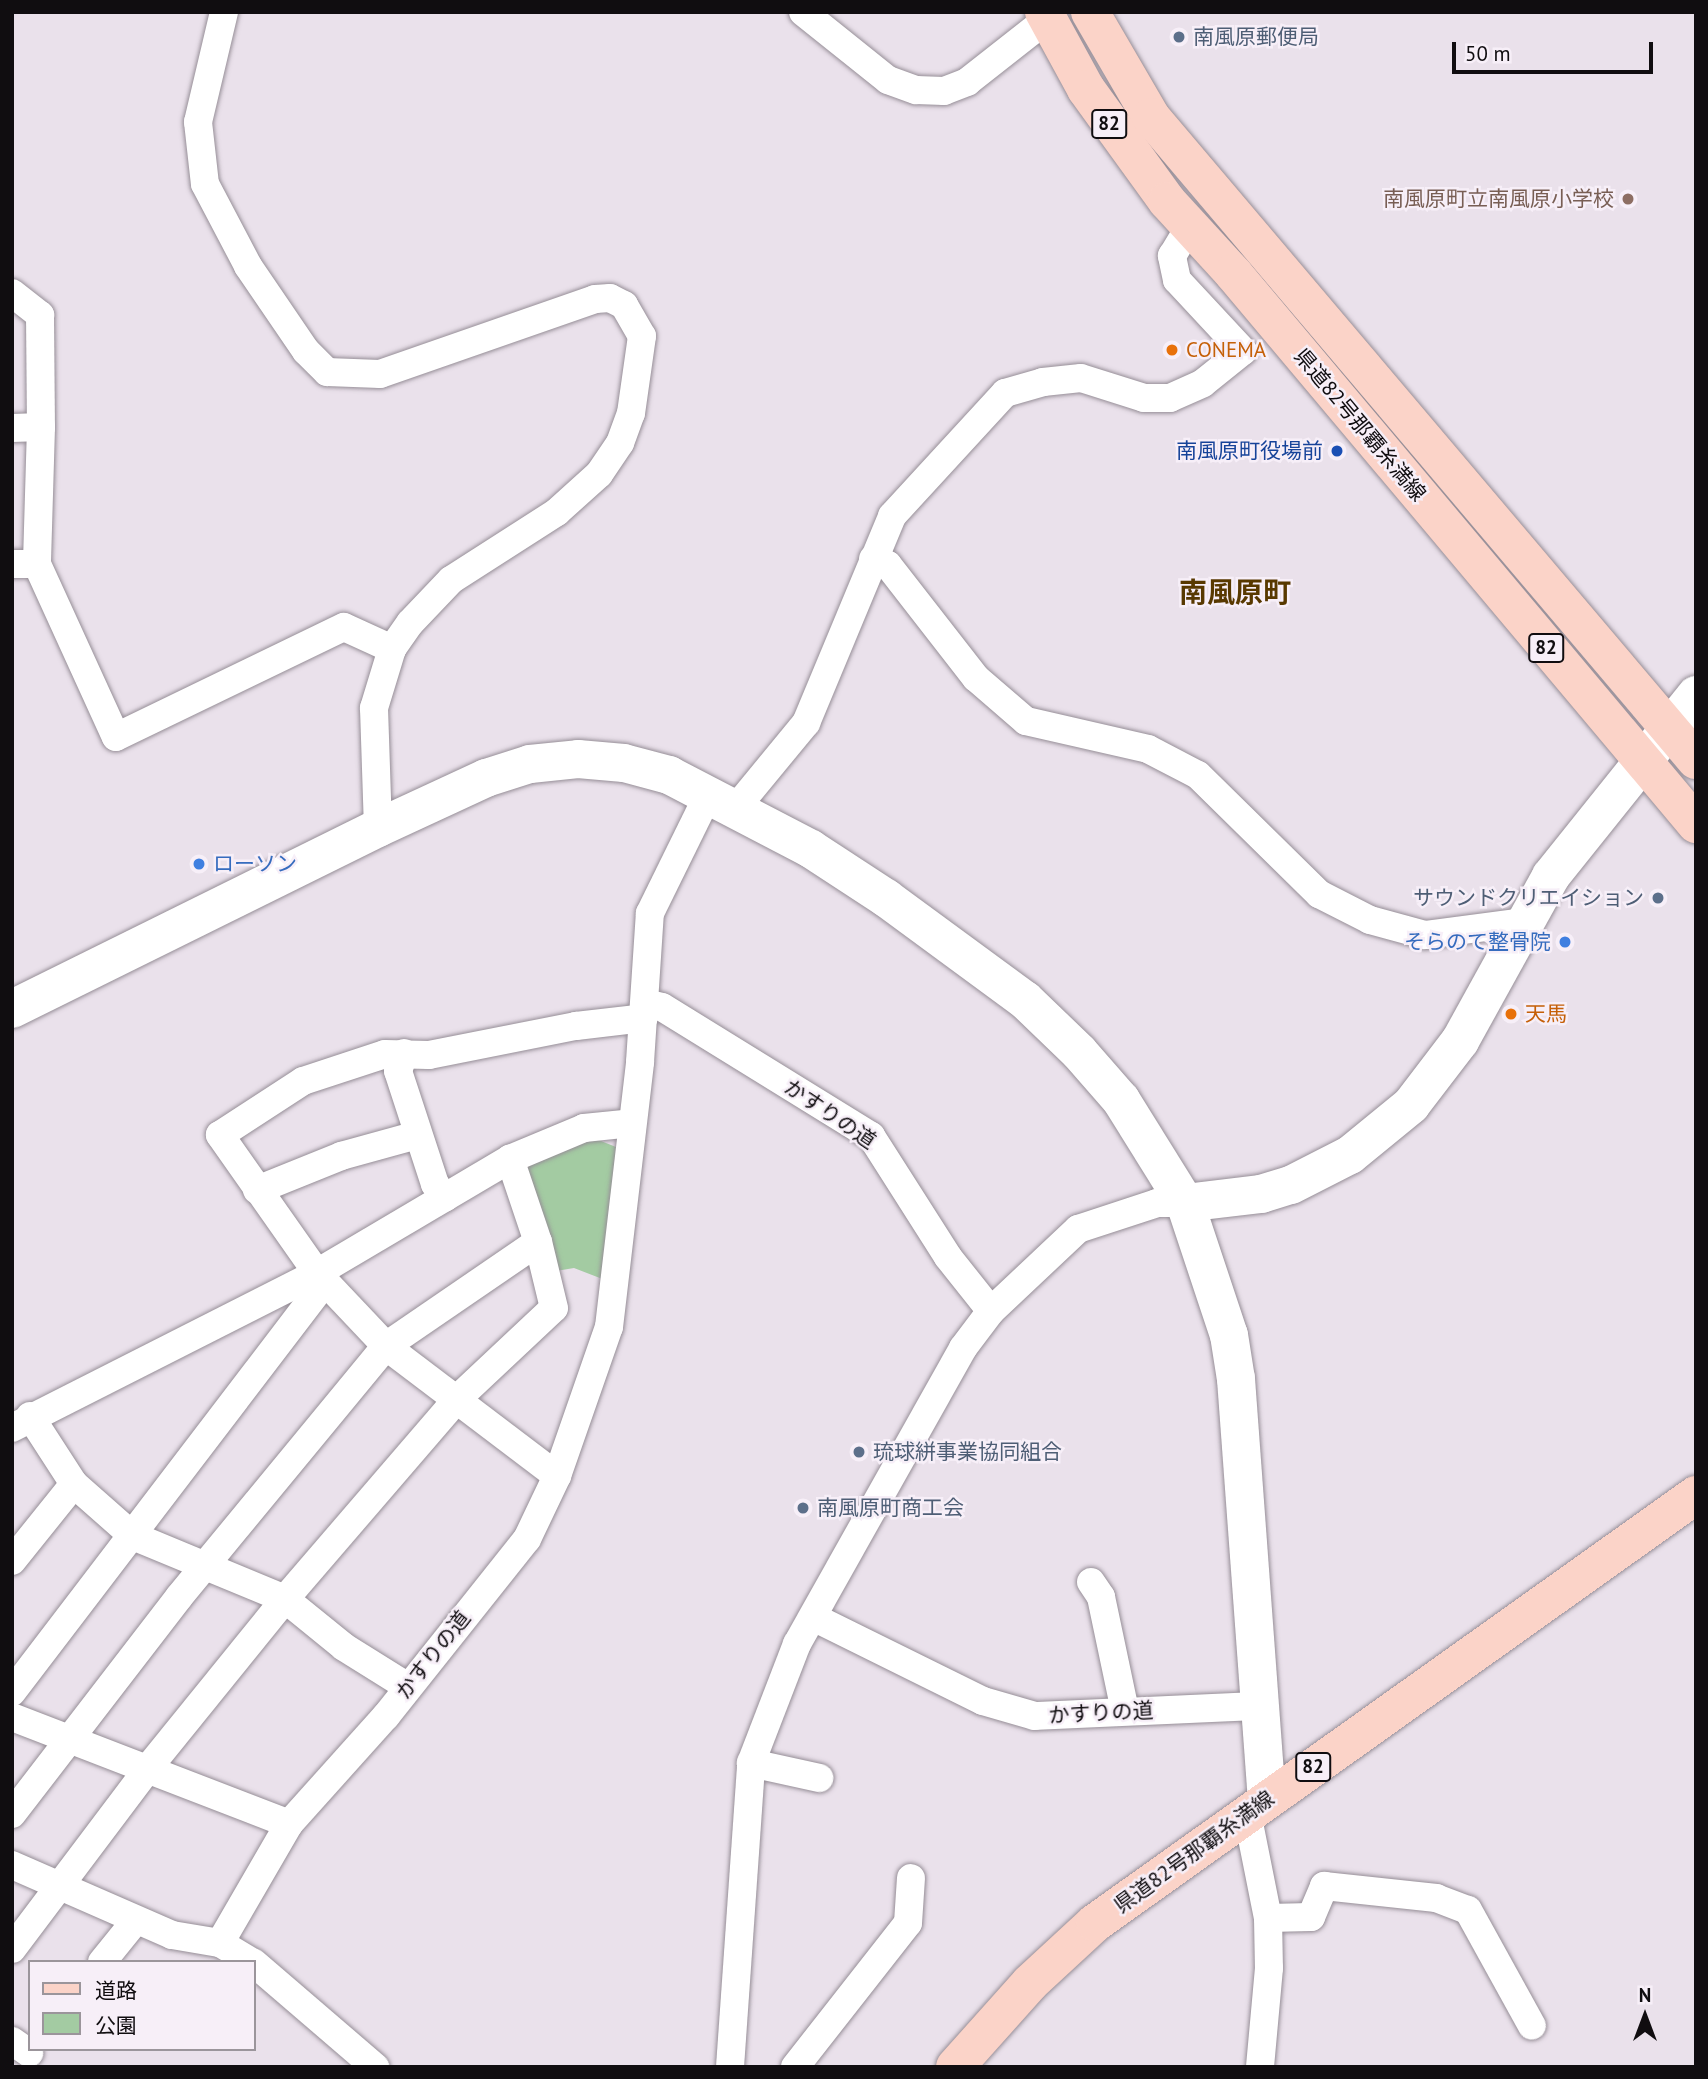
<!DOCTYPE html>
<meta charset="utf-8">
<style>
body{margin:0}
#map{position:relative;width:1708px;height:2079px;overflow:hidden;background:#eae1eb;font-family:"PT Sans","Noto Sans JP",sans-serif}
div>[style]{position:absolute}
.green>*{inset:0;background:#a3cba2}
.roads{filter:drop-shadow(0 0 2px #968e97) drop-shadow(0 0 2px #968e97)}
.street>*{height:28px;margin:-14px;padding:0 14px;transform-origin:14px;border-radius:14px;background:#fff}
.secondary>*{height:38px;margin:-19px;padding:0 19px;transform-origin:19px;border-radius:19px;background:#fff}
.primary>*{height:38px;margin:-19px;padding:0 19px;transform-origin:19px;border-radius:19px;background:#fbd3c8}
.dots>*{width:19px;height:19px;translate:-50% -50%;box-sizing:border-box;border:4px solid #f7eff8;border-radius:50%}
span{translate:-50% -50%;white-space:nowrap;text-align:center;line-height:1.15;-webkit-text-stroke:5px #f7eff8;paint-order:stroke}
.shield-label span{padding:2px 5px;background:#f7eff8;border:2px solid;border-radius:5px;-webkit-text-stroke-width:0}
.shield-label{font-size:19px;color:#100d10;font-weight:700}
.service-label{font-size:21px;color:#4e5e75}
.left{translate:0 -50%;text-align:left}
.right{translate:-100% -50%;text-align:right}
.education-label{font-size:21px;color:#785e54}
.food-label{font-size:21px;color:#c56008}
.street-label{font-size:21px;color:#100d10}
.transit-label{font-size:21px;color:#164399}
.shop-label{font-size:21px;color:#366cbe}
.district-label{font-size:28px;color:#583900;font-weight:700}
.frame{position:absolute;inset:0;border:14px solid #100d10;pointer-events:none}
.legend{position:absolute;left:28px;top:1960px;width:228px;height:91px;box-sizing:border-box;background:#f7eff8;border:2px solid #9b959b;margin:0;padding:9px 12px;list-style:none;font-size:21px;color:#100d10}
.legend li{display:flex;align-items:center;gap:14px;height:35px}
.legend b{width:35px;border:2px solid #9b959b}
.north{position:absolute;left:1610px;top:1981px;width:70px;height:70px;-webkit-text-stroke:5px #f7eff8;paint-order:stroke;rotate:0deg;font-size:19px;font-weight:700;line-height:28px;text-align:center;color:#100d10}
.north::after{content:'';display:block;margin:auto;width:24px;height:32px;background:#100d10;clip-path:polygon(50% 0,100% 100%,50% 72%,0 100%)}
.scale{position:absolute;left:1452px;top:42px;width:201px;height:32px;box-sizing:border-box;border:4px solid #100d10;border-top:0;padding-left:9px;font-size:21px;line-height:24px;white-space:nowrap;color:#100d10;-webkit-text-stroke:5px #f7eff8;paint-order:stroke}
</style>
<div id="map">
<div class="green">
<div style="clip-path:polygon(596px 1139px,616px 1147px,605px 1280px,574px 1268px,556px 1271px,527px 1173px,528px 1161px)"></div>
</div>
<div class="roads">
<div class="street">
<div style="left:224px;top:12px;width:113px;rotate:103.3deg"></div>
<div style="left:198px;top:122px;width:62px;rotate:83.6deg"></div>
<div style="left:205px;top:184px;width:93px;rotate:62.3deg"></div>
<div style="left:248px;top:266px;width:103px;rotate:55.7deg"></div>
<div style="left:306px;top:351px;width:30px;rotate:45deg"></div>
<div style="left:327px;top:372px;width:53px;rotate:2.2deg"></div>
<div style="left:380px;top:374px;width:228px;rotate:-19.2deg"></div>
<div style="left:595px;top:299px;width:15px;rotate:-4deg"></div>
<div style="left:610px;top:298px;width:16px;rotate:27deg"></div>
<div style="left:624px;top:305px;width:36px;rotate:60deg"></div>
<div style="left:642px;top:336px;width:78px;rotate:98.1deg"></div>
<div style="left:631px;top:413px;width:32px;rotate:110deg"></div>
<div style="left:620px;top:443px;width:37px;rotate:124deg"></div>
<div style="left:599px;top:474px;width:57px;rotate:137.9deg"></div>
<div style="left:557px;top:512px;width:126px;rotate:147.3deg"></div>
<div style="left:451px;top:580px;width:59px;rotate:133.6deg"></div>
<div style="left:410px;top:623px;width:32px;rotate:125deg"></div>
<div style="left:392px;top:649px;width:62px;rotate:107deg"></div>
<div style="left:374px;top:708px;width:120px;rotate:88.1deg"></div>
<div style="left:803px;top:12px;width:109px;rotate:38.7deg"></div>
<div style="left:888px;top:80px;width:30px;rotate:20deg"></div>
<div style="left:916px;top:90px;width:28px;rotate:2deg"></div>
<div style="left:944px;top:91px;width:25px;rotate:-21deg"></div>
<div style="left:967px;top:82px;width:102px;rotate:-38.2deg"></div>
<div style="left:12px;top:293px;width:36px;rotate:38deg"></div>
<div style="left:40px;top:315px;width:112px;rotate:89.5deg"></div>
<div style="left:41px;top:427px;width:137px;rotate:91.7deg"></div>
<div style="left:37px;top:564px;width:25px;rotate:180deg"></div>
<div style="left:12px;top:428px;width:29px;rotate:-2deg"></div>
<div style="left:873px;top:559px;width:16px;rotate:22deg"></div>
<div style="left:888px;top:565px;width:143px;rotate:52.1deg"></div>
<div style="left:976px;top:678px;width:66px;rotate:40.7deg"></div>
<div style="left:1026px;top:721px;width:125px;rotate:12.9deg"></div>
<div style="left:1148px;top:749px;width:56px;rotate:27.5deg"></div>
<div style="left:1198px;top:775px;width:170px;rotate:44.5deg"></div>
<div style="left:1319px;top:894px;width:57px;rotate:27deg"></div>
<div style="left:1370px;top:920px;width:57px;rotate:15.3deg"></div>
<div style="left:1425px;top:935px;width:100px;rotate:-7.5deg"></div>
<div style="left:37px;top:564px;width:190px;rotate:65.5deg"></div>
<div style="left:116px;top:737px;width:253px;rotate:-25.8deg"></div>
<div style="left:344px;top:627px;width:53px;rotate:24.6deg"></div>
<div style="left:735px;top:809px;width:112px;rotate:-50.5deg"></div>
<div style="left:806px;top:723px;width:224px;rotate:-67.4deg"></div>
<div style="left:892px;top:516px;width:167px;rotate:-47.4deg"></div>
<div style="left:1005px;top:393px;width:40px;rotate:-16deg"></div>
<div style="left:1043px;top:382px;width:38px;rotate:-6deg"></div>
<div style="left:1081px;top:378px;width:66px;rotate:17.6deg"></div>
<div style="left:1144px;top:398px;width:26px"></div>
<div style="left:1170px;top:398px;width:36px;rotate:-24deg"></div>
<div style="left:1203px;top:383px;width:51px;rotate:-38.7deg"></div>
<div style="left:1243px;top:351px;width:97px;rotate:-132.9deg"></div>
<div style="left:1177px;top:280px;width:25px;rotate:-102deg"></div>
<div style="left:1172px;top:256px;width:35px;rotate:-59deg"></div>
<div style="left:645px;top:1003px;width:17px;rotate:13deg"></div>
<div style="left:662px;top:1007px;width:246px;rotate:31.7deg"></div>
<div style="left:871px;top:1136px;width:143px;rotate:57.5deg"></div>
<div style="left:948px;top:1257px;width:69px;rotate:51.5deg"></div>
<div style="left:404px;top:1053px;width:19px;rotate:108deg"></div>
<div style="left:398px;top:1071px;width:119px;rotate:71.9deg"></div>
<div style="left:435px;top:1184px;width:17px;rotate:54deg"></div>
<div style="left:257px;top:1190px;width:91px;rotate:-22deg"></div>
<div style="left:341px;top:1156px;width:79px;rotate:-15.4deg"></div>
<div style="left:30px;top:1416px;width:81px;rotate:57.1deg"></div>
<div style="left:74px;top:1484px;width:79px;rotate:41.4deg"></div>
<div style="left:133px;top:1536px;width:165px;rotate:22.5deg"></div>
<div style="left:285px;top:1599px;width:76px;rotate:39.1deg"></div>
<div style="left:344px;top:1647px;width:75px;rotate:32deg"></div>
<div style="left:12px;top:1428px;width:342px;rotate:-26.9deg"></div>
<div style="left:317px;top:1273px;width:224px;rotate:-30.6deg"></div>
<div style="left:510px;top:1159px;width:80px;rotate:-22.7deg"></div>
<div style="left:584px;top:1128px;width:48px;rotate:-5.9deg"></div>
<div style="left:557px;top:1476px;width:215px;rotate:-142.8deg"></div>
<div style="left:386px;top:1346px;width:100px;rotate:-133.4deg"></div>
<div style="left:317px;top:1273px;width:169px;rotate:-125.1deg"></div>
<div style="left:220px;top:1135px;width:99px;rotate:-33deg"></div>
<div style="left:303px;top:1081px;width:86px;rotate:-18.2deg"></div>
<div style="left:385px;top:1054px;width:44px;rotate:1.3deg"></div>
<div style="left:429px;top:1055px;width:150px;rotate:-11.2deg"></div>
<div style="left:576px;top:1026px;width:68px;rotate:-6.7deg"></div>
<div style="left:12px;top:1561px;width:99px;rotate:-51.2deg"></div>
<div style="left:1091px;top:1582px;width:18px;rotate:56deg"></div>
<div style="left:1101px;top:1597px;width:116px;rotate:78.1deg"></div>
<div style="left:815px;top:1618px;width:187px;rotate:26.3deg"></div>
<div style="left:983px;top:1701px;width:54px;rotate:16.1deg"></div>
<div style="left:1035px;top:1716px;width:224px;rotate:-2.6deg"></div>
<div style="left:12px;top:1692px;width:516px;rotate:-52.64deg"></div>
<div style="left:12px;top:1717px;width:297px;rotate:21.1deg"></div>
<div style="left:751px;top:1763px;width:70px;rotate:12.4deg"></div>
<div style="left:1247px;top:1813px;width:107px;rotate:78.7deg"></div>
<div style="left:1268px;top:1918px;width:50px;rotate:88.9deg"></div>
<div style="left:1269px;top:1968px;width:99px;rotate:95.2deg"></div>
<div style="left:12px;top:1814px;width:274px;rotate:-52.4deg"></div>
<div style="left:179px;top:1597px;width:325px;rotate:-50.5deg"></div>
<div style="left:386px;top:1346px;width:184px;rotate:-34.4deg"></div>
<div style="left:12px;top:1865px;width:175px;rotate:23.6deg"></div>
<div style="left:172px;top:1935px;width:49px;rotate:9.5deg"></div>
<div style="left:220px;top:1943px;width:37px;rotate:31deg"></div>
<div style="left:1268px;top:1918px;width:43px;rotate:-1.3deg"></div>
<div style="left:1311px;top:1917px;width:34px;rotate:-67deg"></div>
<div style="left:1324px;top:1886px;width:113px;rotate:6.1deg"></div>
<div style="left:1436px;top:1898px;width:34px;rotate:21deg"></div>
<div style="left:1468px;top:1910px;width:132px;rotate:61.1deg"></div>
<div style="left:220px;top:1943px;width:138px;rotate:-59.9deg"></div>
<div style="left:289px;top:1824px;width:145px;rotate:-48.1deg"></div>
<div style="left:386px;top:1716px;width:226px;rotate:-51.5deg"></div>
<div style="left:527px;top:1539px;width:70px;rotate:-64.5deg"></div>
<div style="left:557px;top:1476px;width:158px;rotate:-70.8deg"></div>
<div style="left:609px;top:1327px;width:267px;rotate:-83.3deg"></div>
<div style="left:640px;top:1062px;width:149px;rotate:-86.2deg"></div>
<div style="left:650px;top:913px;width:131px;rotate:-63.8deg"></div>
<div style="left:12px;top:1949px;width:228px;rotate:-53deg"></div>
<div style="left:149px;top:1767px;width:216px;rotate:-51deg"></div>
<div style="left:285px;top:1599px;width:262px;rotate:-49.3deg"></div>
<div style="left:456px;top:1400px;width:134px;rotate:-43.2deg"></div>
<div style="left:554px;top:1308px;width:68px;rotate:-103.6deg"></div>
<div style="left:538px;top:1242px;width:88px;rotate:-108.6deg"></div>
<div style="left:102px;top:1962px;width:54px;rotate:-51deg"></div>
<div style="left:254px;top:1963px;width:160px;rotate:40.7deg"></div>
<div style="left:12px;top:2041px;width:21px;rotate:35deg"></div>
<div style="left:730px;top:2067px;width:305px;rotate:-86deg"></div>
<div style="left:751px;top:1763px;width:128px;rotate:-68.9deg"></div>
<div style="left:797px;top:1644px;width:339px;rotate:-60.7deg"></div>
<div style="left:963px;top:1348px;width:46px;rotate:-52.9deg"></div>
<div style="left:991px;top:1311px;width:120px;rotate:-43.3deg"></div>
<div style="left:1078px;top:1229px;width:83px;rotate:-18.2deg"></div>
<div style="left:1157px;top:1203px;width:28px"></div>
<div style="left:795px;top:2067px;width:183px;rotate:-51.9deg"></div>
<div style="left:908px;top:1923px;width:45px;rotate:-86.2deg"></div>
</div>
<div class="secondary">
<div style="left:12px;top:1009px;width:408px;rotate:-26.3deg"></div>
<div style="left:378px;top:828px;width:119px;rotate:-24.8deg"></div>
<div style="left:486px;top:778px;width:46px;rotate:-17.7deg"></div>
<div style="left:530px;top:764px;width:48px;rotate:-5.9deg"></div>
<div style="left:578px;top:759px;width:46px;rotate:5deg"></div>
<div style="left:624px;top:763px;width:47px;rotate:14.9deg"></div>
<div style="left:669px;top:775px;width:160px;rotate:27.5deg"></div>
<div style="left:811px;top:849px;width:90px;rotate:33.2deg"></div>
<div style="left:886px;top:898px;width:172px;rotate:36.3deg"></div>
<div style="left:1025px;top:1000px;width:75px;rotate:43.9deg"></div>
<div style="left:1079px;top:1052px;width:64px;rotate:48.8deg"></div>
<div style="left:1121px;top:1100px;width:121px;rotate:58.1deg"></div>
<div style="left:1185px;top:1203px;width:139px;rotate:71.6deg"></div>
<div style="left:1229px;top:1335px;width:45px;rotate:81deg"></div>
<div style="left:1236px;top:1379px;width:420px;rotate:85.8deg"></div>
<div style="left:1185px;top:1203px;width:77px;rotate:-6.8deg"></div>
<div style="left:1261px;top:1194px;width:31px;rotate:-17deg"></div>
<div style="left:1291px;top:1185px;width:66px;rotate:-27deg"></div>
<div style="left:1350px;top:1155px;width:79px;rotate:-39.3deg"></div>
<div style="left:1411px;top:1105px;width:81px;rotate:-52.6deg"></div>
<div style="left:1460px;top:1041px;width:188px;rotate:-61.1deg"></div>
<div style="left:1551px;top:876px;width:232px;rotate:-51.3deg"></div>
</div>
<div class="primary">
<div style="left:1044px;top:12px;width:88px;rotate:61.4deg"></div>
<div style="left:1086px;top:89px;width:138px;rotate:54.1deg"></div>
<div style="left:1167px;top:201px;width:98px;rotate:47.5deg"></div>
<div style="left:1233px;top:273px;width:720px;rotate:49.96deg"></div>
<div style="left:1090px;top:12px;width:121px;rotate:59.8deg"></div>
<div style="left:1151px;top:117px;width:843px;rotate:49.72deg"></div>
<div style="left:955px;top:2067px;width:113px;rotate:-48.2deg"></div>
<div style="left:1030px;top:1983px;width:88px;rotate:-42.7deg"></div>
<div style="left:1095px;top:1923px;width:738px;rotate:-35.46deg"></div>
</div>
</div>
<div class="dots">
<div style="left:1179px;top:37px;background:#5c6f8a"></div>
<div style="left:1628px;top:199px;background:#8d6e63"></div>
<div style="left:1172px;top:350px;background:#e8710a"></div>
<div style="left:1337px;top:451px;background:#1a4fb4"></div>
<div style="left:199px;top:864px;background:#3f7fe0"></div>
<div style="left:1658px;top:898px;background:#5c6f8a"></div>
<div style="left:1565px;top:942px;background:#3f7fe0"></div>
<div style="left:1511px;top:1014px;background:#e8710a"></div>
<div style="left:859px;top:1452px;background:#5c6f8a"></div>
<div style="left:803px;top:1508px;background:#5c6f8a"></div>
</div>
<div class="shield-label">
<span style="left:1109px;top:124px">82</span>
<span style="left:1546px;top:648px">82</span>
<span style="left:1313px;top:1767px">82</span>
</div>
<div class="service-label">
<span class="left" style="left:1193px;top:37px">南風原郵便局</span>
<span class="right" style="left:1644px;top:898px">サウンドクリエイション</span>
<span class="left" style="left:873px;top:1452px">琉球絣事業協同組合</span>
<span class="left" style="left:817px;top:1508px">南風原町商工会</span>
</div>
<div class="education-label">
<span class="right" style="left:1614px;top:199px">南風原町立南風原小学校</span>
</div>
<div class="food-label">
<span class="left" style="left:1186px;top:350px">CONEMA</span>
<span class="left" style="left:1525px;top:1014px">天馬</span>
</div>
<div class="street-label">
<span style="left:1360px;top:425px;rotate:50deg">県道82号那覇糸満線</span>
<span style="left:830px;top:1114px;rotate:34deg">かすりの道</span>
<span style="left:433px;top:1655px;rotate:-52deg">かすりの道</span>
<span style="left:1101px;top:1713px;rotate:-3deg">かすりの道</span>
<span style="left:1194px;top:1852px;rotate:-36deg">県道82号那覇糸満線</span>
</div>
<div class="transit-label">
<span class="right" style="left:1323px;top:451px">南風原町役場前</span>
</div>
<div class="shop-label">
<span class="left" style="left:213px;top:864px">ローソン</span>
<span class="right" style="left:1551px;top:942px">そらのて整骨院</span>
</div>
<div class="district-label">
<span style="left:1235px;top:592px">南風原町</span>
</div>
<div class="frame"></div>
<ul class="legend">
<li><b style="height:9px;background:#fbd3c8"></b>道路</li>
<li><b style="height:19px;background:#a3cba2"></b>公園</li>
</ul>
<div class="north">N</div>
<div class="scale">50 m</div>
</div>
